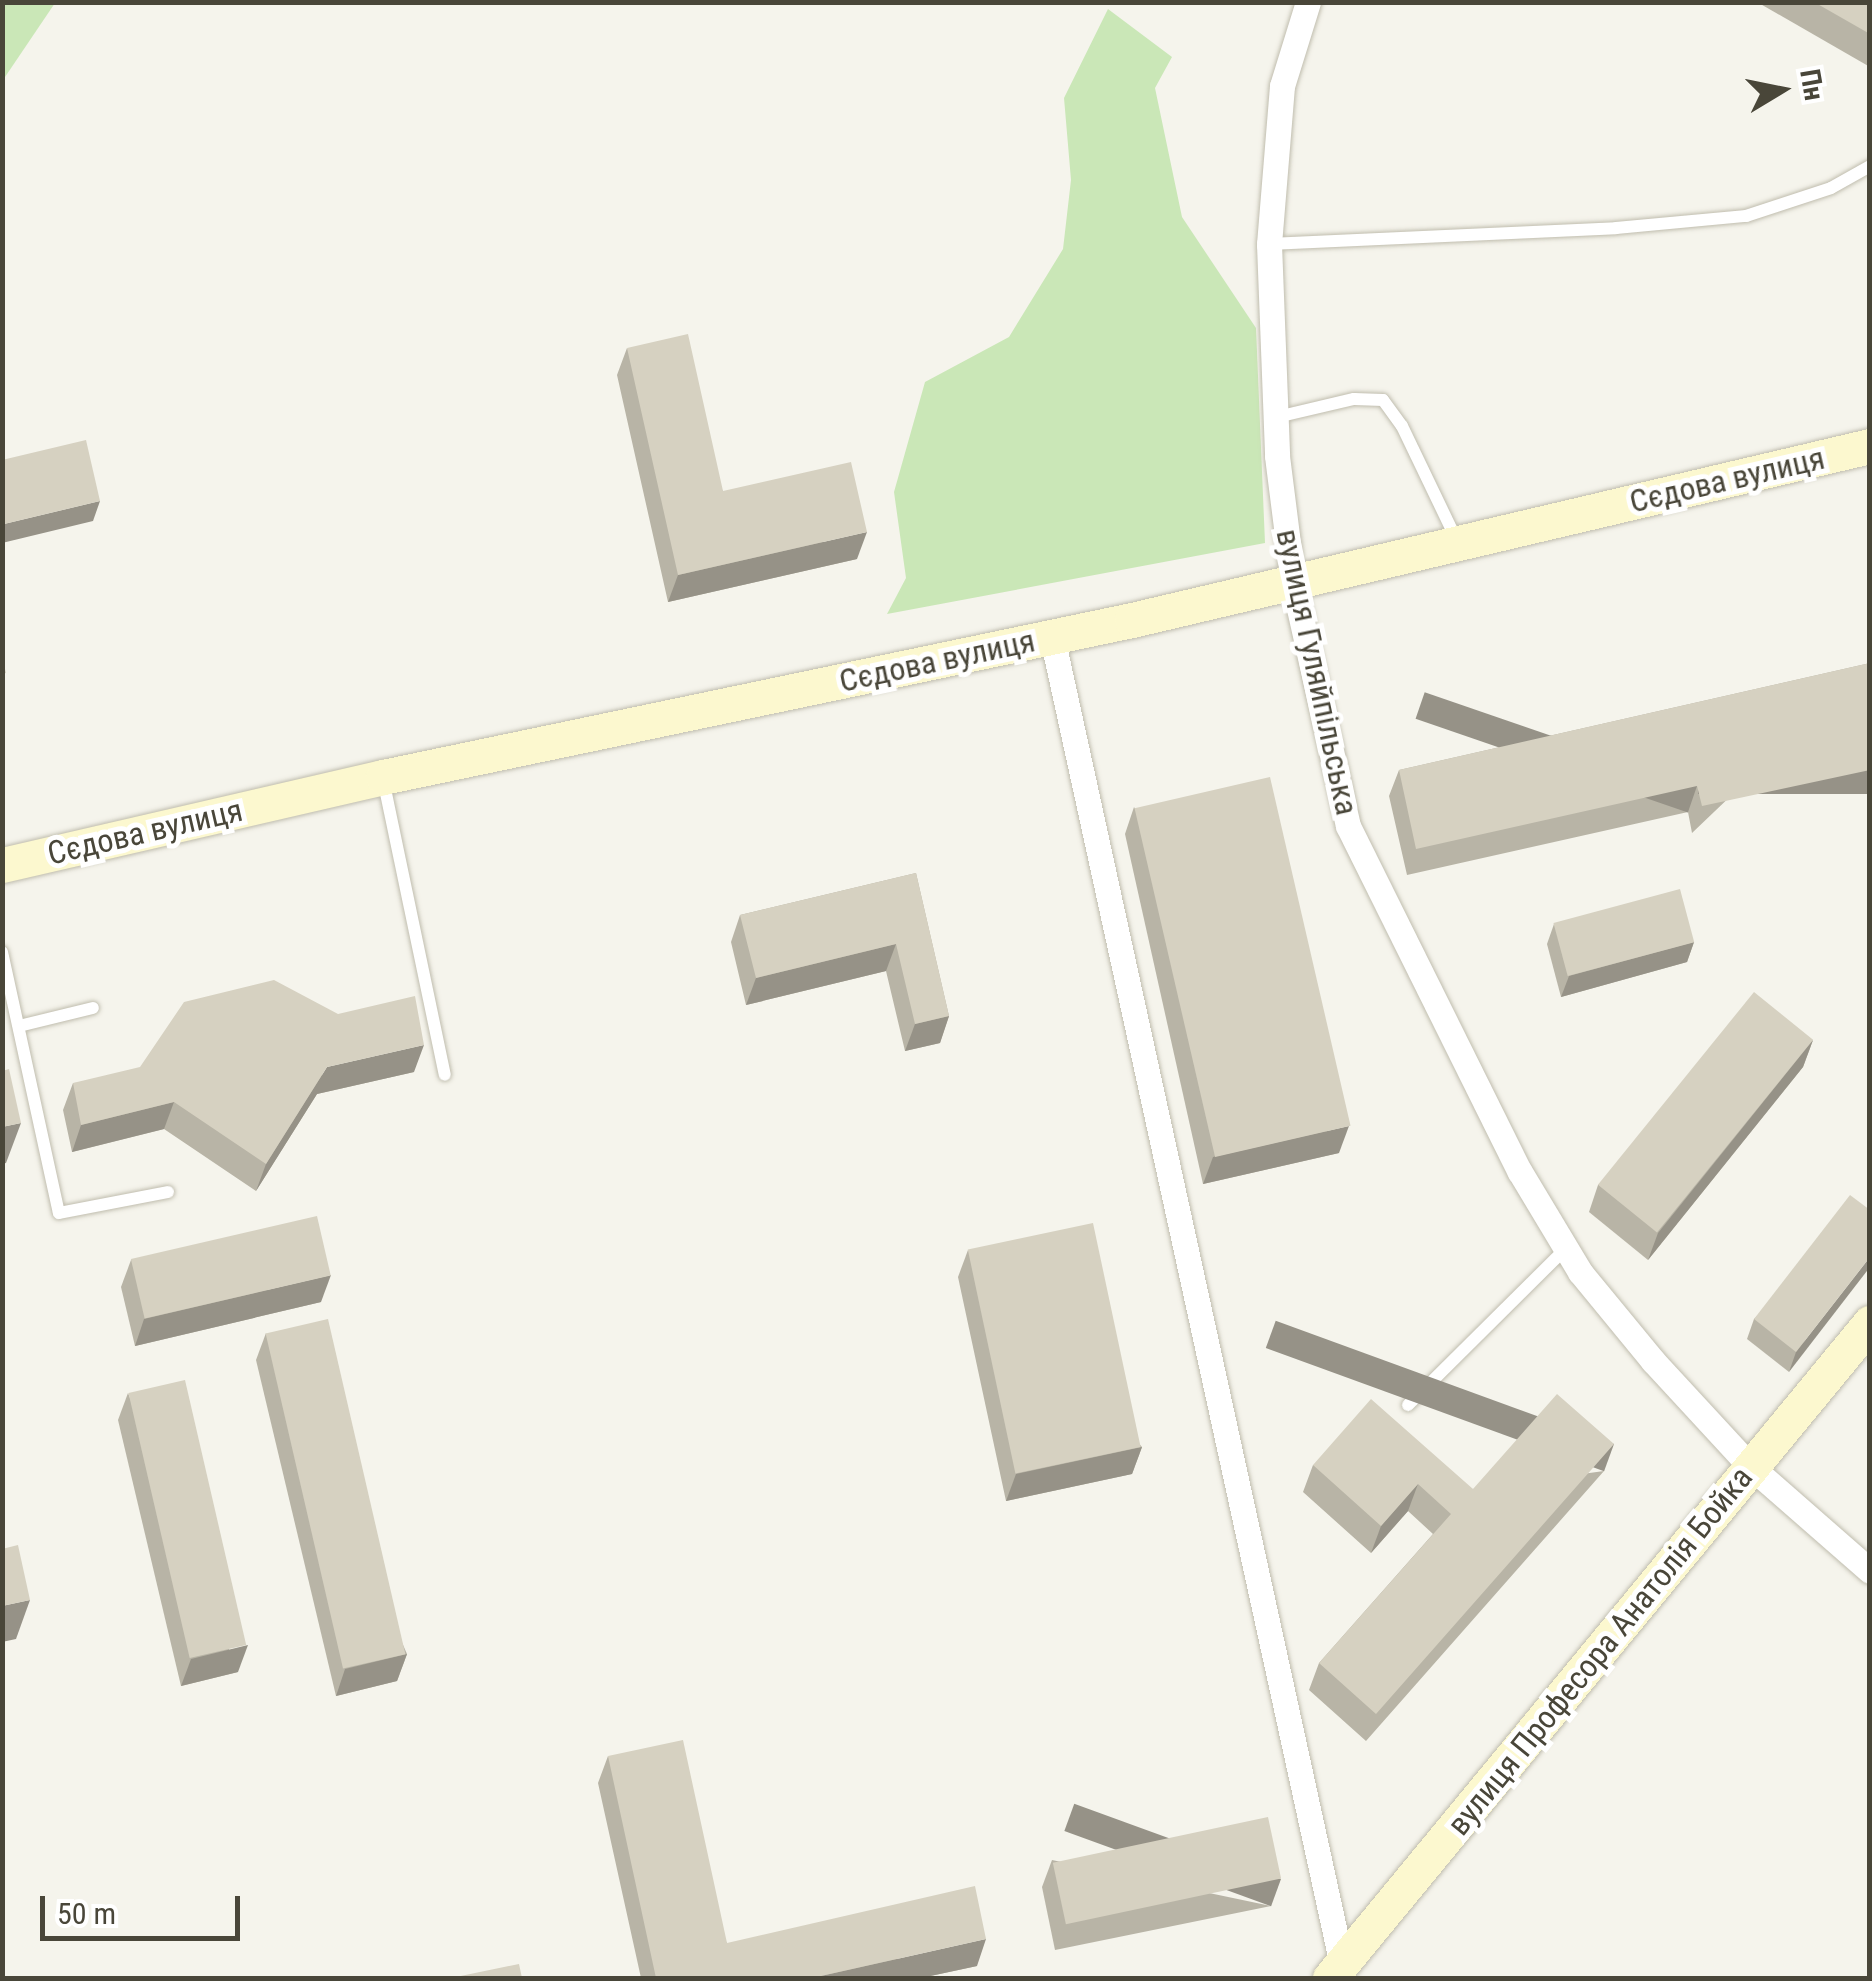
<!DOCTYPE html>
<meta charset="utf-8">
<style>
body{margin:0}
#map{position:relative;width:1872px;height:1981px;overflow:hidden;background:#f5f4ec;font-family:"Roboto Condensed",sans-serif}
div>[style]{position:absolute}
.green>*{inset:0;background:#cae7b7}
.roads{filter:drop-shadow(0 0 2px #c0bdae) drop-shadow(0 0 2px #c0bdae)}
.lane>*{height:12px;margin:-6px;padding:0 6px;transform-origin:6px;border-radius:6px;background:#fff}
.street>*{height:25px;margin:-12.5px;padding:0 12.5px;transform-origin:12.5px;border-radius:12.5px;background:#fff}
.secondary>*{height:35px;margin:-17.5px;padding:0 17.5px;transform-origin:17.5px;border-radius:17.5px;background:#fcf8cf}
.wall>*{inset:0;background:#b8b4a6}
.shaded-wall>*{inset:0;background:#969287;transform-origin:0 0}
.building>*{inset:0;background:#d6d1c1;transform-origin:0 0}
span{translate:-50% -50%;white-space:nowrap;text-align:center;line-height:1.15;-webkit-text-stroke:10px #fff;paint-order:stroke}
.street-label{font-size:32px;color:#494639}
.frame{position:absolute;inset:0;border:5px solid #494639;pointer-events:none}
.north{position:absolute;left:1732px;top:40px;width:100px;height:100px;-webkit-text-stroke:8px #fff;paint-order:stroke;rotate:80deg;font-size:28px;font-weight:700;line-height:40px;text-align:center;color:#494639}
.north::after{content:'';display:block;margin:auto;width:35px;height:45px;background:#494639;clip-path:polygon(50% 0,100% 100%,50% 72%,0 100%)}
.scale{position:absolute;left:40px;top:1896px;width:200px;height:45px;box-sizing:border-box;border:5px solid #494639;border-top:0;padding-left:12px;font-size:30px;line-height:35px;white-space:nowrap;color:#494639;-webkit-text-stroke:8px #fff;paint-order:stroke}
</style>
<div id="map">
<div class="green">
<div style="clip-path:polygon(3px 2px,55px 3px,3px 80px,2px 3px)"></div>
<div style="clip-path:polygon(1108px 9px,1172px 57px,1155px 88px,1182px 217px,1256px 328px,1265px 543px,887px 614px,906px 578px,894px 492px,925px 382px,1009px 337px,1063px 249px,1071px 180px,1064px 98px)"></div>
</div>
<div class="roads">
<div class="lane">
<div style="left:1269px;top:244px;width:347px;rotate:-2.6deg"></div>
<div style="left:1616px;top:228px;width:131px;rotate:-5.3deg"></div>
<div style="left:1746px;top:216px;width:89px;rotate:-18.2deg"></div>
<div style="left:1831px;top:188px;width:45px;rotate:-29.4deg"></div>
<div style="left:1277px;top:417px;width:79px;rotate:-13.2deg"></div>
<div style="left:1354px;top:399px;width:29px;rotate:2deg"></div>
<div style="left:1383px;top:400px;width:32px;rotate:54deg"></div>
<div style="left:1402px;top:426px;width:127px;rotate:64.4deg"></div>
<div style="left:383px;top:779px;width:302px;rotate:78.2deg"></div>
<div style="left:2px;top:952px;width:267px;rotate:77.7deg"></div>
<div style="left:59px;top:1213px;width:111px;rotate:-10.9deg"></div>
<div style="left:19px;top:1026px;width:76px;rotate:-13.7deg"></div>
<div style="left:1408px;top:1405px;width:223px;rotate:-44.8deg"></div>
</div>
<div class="street">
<div style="left:1308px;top:2px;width:88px;rotate:107.2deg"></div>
<div style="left:1282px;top:86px;width:159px;rotate:94.7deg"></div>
<div style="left:1269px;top:244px;width:212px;rotate:87.8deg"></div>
<div style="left:1277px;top:456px;width:127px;rotate:82.8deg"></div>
<div style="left:1293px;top:582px;width:250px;rotate:77.3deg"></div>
<div style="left:1348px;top:826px;width:386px;rotate:63.6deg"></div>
<div style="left:1520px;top:1172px;width:117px;rotate:59deg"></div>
<div style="left:1580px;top:1272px;width:115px;rotate:50.6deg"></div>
<div style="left:1653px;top:1361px;width:143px;rotate:47.3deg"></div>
<div style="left:1750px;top:1466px;width:159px;rotate:41.2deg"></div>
<div style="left:1052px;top:637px;width:1359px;rotate:77.68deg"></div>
</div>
<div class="secondary">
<div style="left:2px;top:865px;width:391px;rotate:-13deg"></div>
<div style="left:383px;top:777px;width:765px;rotate:-11.84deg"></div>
<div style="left:1132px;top:620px;width:758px;rotate:-13.27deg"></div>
<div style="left:1330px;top:1978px;width:849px;rotate:-50.5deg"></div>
</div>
</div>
<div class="wall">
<div style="clip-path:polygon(1757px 2px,1870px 2px,1870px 67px)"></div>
<div style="clip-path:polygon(627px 348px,723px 491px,857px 559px,668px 602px,617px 375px)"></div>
<div style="clip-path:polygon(1870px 663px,1692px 833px,1688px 812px,1407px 875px,1389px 796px,1399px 770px)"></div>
<div style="clip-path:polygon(1134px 807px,1339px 1153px,1203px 1184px,1125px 834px)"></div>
<div style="clip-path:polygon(916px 873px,949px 1016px,940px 1043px,905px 1051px,886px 971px,746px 1005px,731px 942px,740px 915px)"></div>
<div style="clip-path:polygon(1554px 924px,1694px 942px,1687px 962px,1561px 997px,1547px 944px)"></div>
<div style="clip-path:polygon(1813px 1040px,1803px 1067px,1648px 1260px,1589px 1212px,1598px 1185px)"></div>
<div style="clip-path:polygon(414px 1072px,317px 1094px,256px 1191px,164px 1129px,72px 1152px,63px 1110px,73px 1083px)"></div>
<div style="clip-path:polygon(1870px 1210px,1789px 1372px,1747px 1339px,1754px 1319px)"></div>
<div style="clip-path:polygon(968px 1250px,1142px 1447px,1132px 1474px,1006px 1501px,958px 1277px)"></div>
<div style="clip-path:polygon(131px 1260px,321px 1302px,135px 1346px,121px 1287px)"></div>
<div style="clip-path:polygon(266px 1333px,407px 1654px,397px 1681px,336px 1696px,256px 1360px)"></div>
<div style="clip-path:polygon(128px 1393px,238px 1672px,181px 1686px,118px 1420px)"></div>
<div style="clip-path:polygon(1313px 1465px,1473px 1489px,1604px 1471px,1366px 1741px,1309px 1690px,1319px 1663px,1433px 1534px,1408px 1511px,1371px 1553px,1303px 1492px)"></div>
<div style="clip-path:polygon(608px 1756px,727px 1943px,977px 1966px,921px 1978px,641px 1978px,598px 1783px)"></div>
<div style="clip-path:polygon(1052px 1860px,1271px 1906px,1055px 1950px,1042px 1887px)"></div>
</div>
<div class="shaded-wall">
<div style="clip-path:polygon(100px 501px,93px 521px,2px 543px,2px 529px,4px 524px)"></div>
<div style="clip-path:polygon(867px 532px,857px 559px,668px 602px,678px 575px)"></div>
<div style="left:1870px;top:770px;width:24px;height:172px;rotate:90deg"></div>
<div style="left:1697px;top:786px;width:28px;height:288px;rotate:109deg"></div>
<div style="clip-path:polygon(1694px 942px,1687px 962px,1561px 997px,1569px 976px)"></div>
<div style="clip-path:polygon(896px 944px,886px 971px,746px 1005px,756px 978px)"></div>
<div style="clip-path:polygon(949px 1016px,940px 1043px,905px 1051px,915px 1024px)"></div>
<div style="clip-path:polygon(1813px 1040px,1803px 1067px,1648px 1260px,1658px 1233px)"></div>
<div style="clip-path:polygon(424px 1045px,414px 1072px,317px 1094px,256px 1191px,266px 1164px,327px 1067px)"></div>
<div style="clip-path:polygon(174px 1102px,164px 1129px,72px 1152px,81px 1125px)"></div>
<div style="clip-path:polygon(21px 1123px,6px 1163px,2px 1164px,2px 1127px)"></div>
<div style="clip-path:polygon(1349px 1126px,1339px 1153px,1203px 1184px,1213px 1157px)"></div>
<div style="clip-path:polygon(1870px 1257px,1870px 1267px,1789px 1372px,1796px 1352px)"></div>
<div style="clip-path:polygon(331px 1275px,321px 1302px,135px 1346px,144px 1319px)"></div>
<div style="left:1614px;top:1444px;width:29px;height:360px;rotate:110deg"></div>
<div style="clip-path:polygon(1142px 1447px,1132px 1474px,1006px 1501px,1016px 1474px)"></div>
<div style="clip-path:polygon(1418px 1484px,1408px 1511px,1371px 1553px,1381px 1526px)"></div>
<div style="clip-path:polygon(30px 1600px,16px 1639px,2px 1642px,2px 1606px)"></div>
<div style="clip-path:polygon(248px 1645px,238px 1672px,181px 1686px,191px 1659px)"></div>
<div style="clip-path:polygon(407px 1654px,397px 1681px,336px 1696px,345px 1669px)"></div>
<div style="left:1281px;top:1879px;width:29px;height:220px;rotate:110deg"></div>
<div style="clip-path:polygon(986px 1939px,977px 1966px,921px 1978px,812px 1978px)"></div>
</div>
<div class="building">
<div style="clip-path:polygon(1814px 2px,1870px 2px,1870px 34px)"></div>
<div style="clip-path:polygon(688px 334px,723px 491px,851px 462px,867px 532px,678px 575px,627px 348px)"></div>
<div style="clip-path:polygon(86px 440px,100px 501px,4px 524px,2px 516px,2px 460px)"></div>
<div style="clip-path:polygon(2px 657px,6px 673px,2px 674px)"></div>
<div style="clip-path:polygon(1870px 663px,1870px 770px,1702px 806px,1697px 786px,1416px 849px,1399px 770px)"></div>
<div style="left:1270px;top:777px;width:358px;height:139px;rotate:77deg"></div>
<div style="clip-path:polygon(916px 873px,949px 1016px,915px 1024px,896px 944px,756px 978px,740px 915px)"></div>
<div style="left:1680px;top:889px;width:55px;height:131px;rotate:75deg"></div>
<div style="clip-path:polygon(274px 980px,338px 1014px,415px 996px,424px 1045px,327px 1067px,266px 1164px,174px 1102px,81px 1125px,73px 1083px,140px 1067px,184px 1002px)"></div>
<div style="left:1754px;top:992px;width:76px;height:248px;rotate:39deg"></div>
<div style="clip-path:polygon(9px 1069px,21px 1123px,2px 1127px,2px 1071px)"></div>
<div style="clip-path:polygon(1850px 1195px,1870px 1210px,1870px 1257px,1796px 1352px,1754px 1319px)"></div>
<div style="left:317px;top:1216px;width:61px;height:191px;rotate:77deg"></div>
<div style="left:1093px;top:1223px;width:229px;height:128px;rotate:78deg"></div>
<div style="left:328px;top:1319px;width:344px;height:64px;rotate:77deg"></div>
<div style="left:185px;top:1380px;width:272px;height:58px;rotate:77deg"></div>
<div style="clip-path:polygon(1557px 1394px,1614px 1444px,1376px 1714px,1319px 1663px,1451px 1514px,1418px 1484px,1381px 1526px,1313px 1465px,1371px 1399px,1473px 1489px)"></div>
<div style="clip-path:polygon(18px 1545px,30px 1600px,2px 1606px,2px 1549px)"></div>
<div style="clip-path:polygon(683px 1740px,727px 1943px,975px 1886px,986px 1939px,812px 1978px,656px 1978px,608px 1756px)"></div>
<div style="left:1268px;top:1817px;width:63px;height:220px;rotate:78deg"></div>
<div style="clip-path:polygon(519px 1964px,522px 1978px,451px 1978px)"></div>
</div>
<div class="street-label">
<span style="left:1727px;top:480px;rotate:-13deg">Сєдова вулиця</span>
<span style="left:937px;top:661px;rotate:-12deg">Сєдова вулиця</span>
<span style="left:1317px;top:672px;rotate:78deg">вулиця Гуляйпільська</span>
<span style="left:145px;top:832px;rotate:-13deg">Сєдова вулиця</span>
<span style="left:1600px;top:1651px;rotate:-51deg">вулиця Професора Анатолія Бойка</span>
</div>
<div class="frame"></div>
<div class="north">Пн</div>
<div class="scale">50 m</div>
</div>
